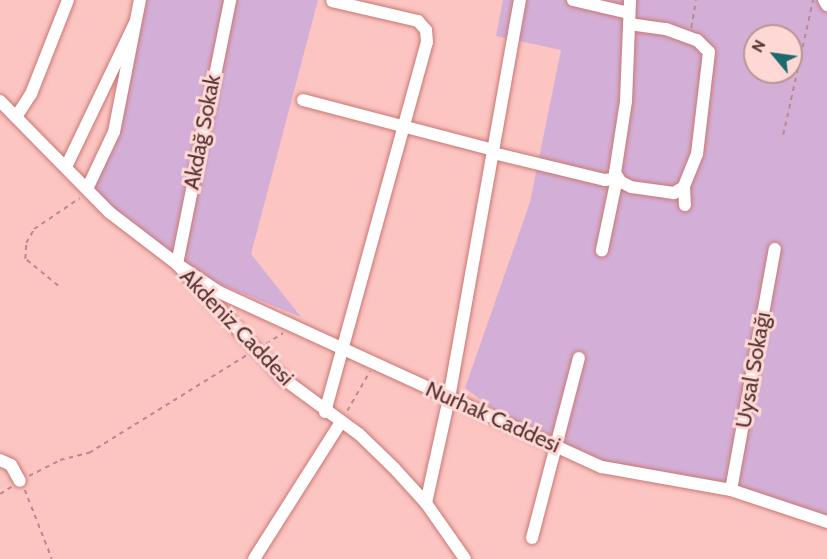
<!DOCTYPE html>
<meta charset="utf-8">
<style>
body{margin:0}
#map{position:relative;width:827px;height:559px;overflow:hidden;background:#fcc5c2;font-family:Cabin,sans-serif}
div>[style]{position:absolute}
.green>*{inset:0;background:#d3afd7}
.path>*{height:1.5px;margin-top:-0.75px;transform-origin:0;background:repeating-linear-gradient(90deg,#ba8a88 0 4.5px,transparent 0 9px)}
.roads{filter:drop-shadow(0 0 2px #c97774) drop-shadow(0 0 2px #c97774)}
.minor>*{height:12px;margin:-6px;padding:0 6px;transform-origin:6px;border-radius:6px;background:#fff}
span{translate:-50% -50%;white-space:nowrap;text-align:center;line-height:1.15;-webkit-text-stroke:6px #fdd8d5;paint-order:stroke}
.street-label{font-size:22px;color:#553130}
.north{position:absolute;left:743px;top:24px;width:60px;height:60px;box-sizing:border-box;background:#fdd8d5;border:2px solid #ba9593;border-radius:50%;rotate:299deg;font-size:16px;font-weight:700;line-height:24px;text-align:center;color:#553130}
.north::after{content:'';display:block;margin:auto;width:21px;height:27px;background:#1c696f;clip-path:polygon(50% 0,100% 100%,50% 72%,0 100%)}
</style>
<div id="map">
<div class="green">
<div style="clip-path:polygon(141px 0,318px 0,251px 254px,301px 317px,177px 267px,87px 190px,98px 172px)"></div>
<div style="clip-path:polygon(evenodd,503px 0,827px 0,827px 522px,738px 492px,624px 471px,501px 415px,465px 388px,530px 202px,561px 50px,496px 36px,503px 0,755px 36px,791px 36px,791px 72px,755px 72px,755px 36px)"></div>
</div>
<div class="path">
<div style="left:691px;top:28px;width:28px;rotate:-80deg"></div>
<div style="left:783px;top:135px;width:138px;rotate:-77.5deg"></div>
<div style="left:58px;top:286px;width:43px;rotate:-140.7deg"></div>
<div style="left:25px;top:259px;width:16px;rotate:-86deg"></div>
<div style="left:26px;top:243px;width:16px;rotate:-60deg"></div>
<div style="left:34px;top:229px;width:55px;rotate:-34deg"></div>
<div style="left:266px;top:344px;width:20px;rotate:-33deg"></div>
<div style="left:347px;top:411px;width:46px;rotate:-60.1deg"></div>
<div style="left:29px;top:476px;width:35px;rotate:-27deg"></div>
<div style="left:60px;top:460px;width:30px;rotate:-14deg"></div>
<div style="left:89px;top:453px;width:186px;rotate:-31.8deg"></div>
<div style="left:25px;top:490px;width:74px;rotate:68.6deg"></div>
<div style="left:0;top:494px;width:15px;rotate:-32deg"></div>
</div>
<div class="roads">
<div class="minor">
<div style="left:573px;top:0;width:57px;rotate:13.1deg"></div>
<div style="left:824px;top:0;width:6px;rotate:59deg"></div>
<div style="left:629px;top:24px;width:37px;rotate:8deg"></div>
<div style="left:666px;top:29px;width:33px;rotate:20deg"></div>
<div style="left:697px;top:40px;width:17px;rotate:45deg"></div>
<div style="left:709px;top:52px;width:103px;rotate:96.7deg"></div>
<div style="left:697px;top:154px;width:35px;rotate:112deg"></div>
<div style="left:684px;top:187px;width:12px;rotate:149deg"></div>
<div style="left:674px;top:193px;width:43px;rotate:-172.1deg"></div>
<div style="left:631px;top:187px;width:11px;rotate:-153deg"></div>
<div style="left:621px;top:182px;width:11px;rotate:-124deg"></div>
<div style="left:615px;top:173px;width:73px;rotate:-81.3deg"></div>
<div style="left:626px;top:101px;width:101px;rotate:-87.7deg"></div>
<div style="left:303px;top:100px;width:196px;rotate:14.7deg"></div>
<div style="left:0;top:101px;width:156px;rotate:45.5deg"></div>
<div style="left:109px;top:212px;width:86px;rotate:37.4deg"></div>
<div style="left:177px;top:264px;width:157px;rotate:47.1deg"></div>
<div style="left:284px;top:379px;width:93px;rotate:36.3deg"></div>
<div style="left:359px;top:434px;width:49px;rotate:44.2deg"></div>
<div style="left:394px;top:468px;width:47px;rotate:47.6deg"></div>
<div style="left:426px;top:503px;width:68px;rotate:55.1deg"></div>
<div style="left:16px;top:117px;width:27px;rotate:-57deg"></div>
<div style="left:31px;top:94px;width:101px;rotate:-68.5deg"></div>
<div style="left:493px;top:153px;width:115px;rotate:13.6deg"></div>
<div style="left:605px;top:180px;width:12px;rotate:-9deg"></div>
<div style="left:617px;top:178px;width:74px;rotate:101.8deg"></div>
<div style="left:66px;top:167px;width:160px;rotate:-64.4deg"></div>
<div style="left:684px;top:187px;width:18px;rotate:87deg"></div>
<div style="left:87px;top:189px;width:63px;rotate:-64.7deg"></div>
<div style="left:114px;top:132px;width:135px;rotate:-78.9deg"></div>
<div style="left:177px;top:264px;width:50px;rotate:33.7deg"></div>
<div style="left:219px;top:292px;width:421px;rotate:24.6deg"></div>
<div style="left:602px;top:467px;width:131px;rotate:10.1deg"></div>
<div style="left:731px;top:490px;width:101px;rotate:18.4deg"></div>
<div style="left:177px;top:264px;width:269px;rotate:-78.6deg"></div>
<div style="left:325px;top:412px;width:384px;rotate:-74.6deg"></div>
<div style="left:427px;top:42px;width:12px;rotate:-95deg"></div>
<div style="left:426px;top:30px;width:12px;rotate:-132deg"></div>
<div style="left:418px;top:21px;width:88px;rotate:-166.9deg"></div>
<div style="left:0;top:460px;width:12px;rotate:24deg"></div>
<div style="left:11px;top:465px;width:18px;rotate:61deg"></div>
<div style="left:731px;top:490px;width:245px;rotate:-79.7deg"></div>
<div style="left:426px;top:503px;width:107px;rotate:-77.6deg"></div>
<div style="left:449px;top:398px;width:404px;rotate:-79.9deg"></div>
<div style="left:532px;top:538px;width:186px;rotate:-75.4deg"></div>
<div style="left:254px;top:559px;width:162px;rotate:-57.6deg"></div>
</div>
</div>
<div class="street-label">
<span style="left:202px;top:132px;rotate:-79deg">Akdağ Sokak</span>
<span style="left:237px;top:327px;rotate:46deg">Akdeniz Caddesi</span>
<span style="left:753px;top:370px;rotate:-80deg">Uysal Sokağı</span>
<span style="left:493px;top:417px;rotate:24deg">Nurhak Caddesi</span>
</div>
<div class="north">N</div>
</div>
